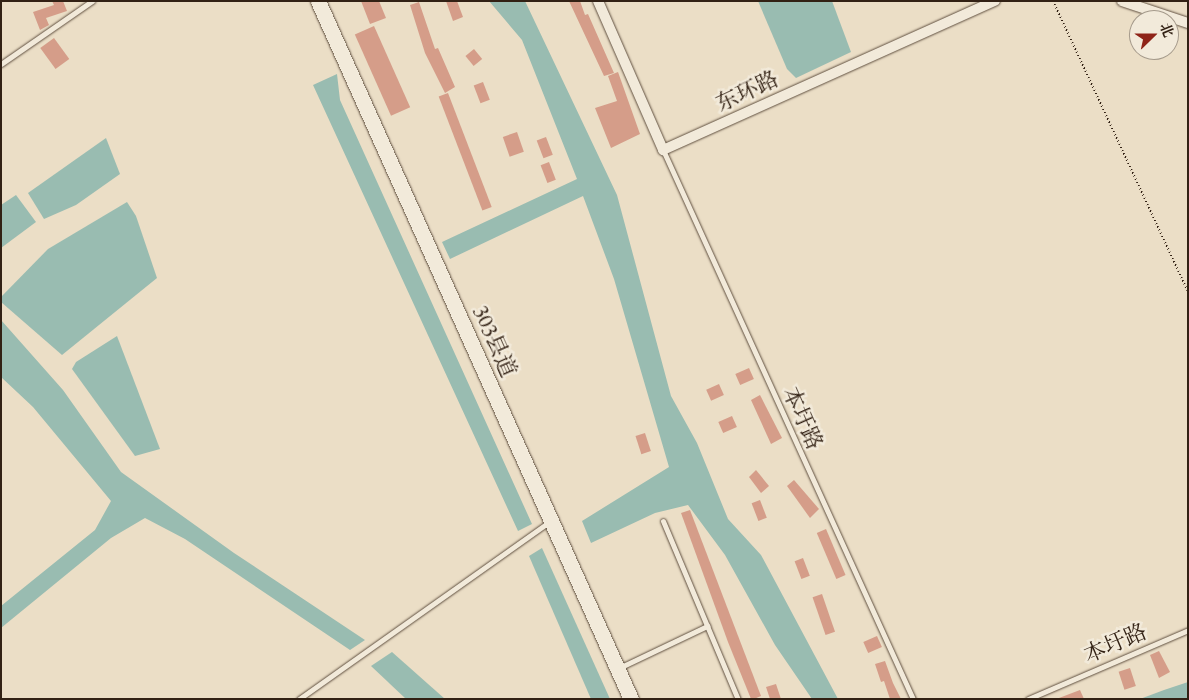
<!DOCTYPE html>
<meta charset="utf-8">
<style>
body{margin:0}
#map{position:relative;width:1189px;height:700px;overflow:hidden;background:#ebdec6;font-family:"EB Garamond","Noto Serif SC",serif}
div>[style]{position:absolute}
.water>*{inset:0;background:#99bcb1}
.building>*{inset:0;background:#d59d89;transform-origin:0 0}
.path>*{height:2px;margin-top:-1px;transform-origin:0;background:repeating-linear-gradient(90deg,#322114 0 1px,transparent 0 3.5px)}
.roads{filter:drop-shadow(0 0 1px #605040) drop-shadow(0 0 1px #605040)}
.service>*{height:5px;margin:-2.5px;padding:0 2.5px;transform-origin:2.5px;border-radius:2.5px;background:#f2eada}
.minor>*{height:10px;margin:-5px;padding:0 5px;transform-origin:5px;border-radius:5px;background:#f2eada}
.secondary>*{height:15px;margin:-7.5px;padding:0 7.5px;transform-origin:7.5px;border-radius:7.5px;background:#f2eada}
span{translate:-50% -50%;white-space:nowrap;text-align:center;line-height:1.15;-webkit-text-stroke:5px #f2eada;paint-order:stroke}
.street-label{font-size:22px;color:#322114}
.frame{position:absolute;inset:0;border:2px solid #322114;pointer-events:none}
.north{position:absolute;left:1129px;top:10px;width:50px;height:50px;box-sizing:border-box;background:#f2eada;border:1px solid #a59a8b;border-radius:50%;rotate:68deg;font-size:14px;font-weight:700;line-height:20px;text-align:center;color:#322114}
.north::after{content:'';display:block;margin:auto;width:18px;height:22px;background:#8f2418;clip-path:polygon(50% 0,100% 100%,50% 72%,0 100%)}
</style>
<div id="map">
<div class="water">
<div style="clip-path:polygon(489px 1px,525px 1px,617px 195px,671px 396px,697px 443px,728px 519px,761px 555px,838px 699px,812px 699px,775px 645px,725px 555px,688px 505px,655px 513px,591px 543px,582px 521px,669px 467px,614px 279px,583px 196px,450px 259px,442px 242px,577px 179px,522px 40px)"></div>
<div style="clip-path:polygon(758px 1px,832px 1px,851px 52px,796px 78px,787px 69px)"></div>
<div style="clip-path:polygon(337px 74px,340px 100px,532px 524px,518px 531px,313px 85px)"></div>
<div style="clip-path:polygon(106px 138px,120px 174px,76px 205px,44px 219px,28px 193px)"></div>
<div style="clip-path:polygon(16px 195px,36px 222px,1px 248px,1px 205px)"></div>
<div style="clip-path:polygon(127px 202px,136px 216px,157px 278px,62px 355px,1px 302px,1px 297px,48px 249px)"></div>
<div style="clip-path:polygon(1px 320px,63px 390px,121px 472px,234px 553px,365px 640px,350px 650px,185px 539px,145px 518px,111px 538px,1px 628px,1px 606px,95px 530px,111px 501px,33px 407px,1px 377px)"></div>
<div style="clip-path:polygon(117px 336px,160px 449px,135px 456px,72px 369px,76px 362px)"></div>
<div style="clip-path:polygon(542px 548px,610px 699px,591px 699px,529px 556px)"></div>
<div style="clip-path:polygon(392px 652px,445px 699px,406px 699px,371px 666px)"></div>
<div style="clip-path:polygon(1188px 682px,1188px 699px,1140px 699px,1164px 690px)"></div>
</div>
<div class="building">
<div style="clip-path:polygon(52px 1px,63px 1px,67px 11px,46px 18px,49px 25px,40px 30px,33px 12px,54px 5px)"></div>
<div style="clip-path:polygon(361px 1px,379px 1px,386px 18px,370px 24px)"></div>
<div style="clip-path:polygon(446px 1px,457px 1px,463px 17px,453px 21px)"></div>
<div style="clip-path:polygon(569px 1px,580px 1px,585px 15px,588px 14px,614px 73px,604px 76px)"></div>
<div style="clip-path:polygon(419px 2px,435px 49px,438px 48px,455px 87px,445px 93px,425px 53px,410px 5px)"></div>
<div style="left:374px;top:26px;width:89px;height:21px;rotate:66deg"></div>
<div style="left:54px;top:38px;width:26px;height:17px;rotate:54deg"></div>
<div style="left:474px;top:49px;width:13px;height:11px;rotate:51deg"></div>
<div style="clip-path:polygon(618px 72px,640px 134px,611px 148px,595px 108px,617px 101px,608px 76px)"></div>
<div style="left:483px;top:82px;width:19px;height:10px;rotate:69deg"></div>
<div style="left:448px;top:93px;width:122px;height:10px;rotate:69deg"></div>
<div style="left:517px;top:132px;width:21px;height:15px;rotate:71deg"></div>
<div style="left:546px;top:137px;width:19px;height:10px;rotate:69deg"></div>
<div style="left:549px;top:162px;width:19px;height:9px;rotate:69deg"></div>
<div style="left:749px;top:368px;width:12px;height:15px;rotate:66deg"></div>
<div style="left:719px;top:384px;width:12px;height:14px;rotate:66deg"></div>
<div style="clip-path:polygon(760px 395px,782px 438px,771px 444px,751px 400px)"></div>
<div style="left:732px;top:416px;width:12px;height:15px;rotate:66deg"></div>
<div style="left:645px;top:433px;width:19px;height:10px;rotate:72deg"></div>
<div style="clip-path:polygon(756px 470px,769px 486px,761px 493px,749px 477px)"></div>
<div style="clip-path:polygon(794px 480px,819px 509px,810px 518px,787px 486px)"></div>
<div style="left:760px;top:500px;width:19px;height:9px;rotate:69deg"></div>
<div style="clip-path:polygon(690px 510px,761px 696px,754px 699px,751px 699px,728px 642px,681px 513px)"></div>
<div style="left:826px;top:529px;width:50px;height:10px;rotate:67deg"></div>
<div style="left:803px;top:558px;width:19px;height:9px;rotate:69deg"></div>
<div style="left:822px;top:594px;width:40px;height:10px;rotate:71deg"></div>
<div style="left:877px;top:636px;width:12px;height:15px;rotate:66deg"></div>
<div style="clip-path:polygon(1159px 651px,1170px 672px,1159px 678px,1150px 655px)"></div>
<div style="clip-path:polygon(885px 661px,893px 683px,901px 699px,890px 699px,884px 681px,881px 682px,875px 664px)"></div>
<div style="left:1130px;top:668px;width:19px;height:12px;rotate:72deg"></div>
<div style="clip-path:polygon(776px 684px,781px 699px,770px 699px,766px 687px)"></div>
<div style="clip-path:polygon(1080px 690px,1084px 699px,1060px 699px,1059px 698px)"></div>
</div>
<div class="path">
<div style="left:1053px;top:1px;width:321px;rotate:65.1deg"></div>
</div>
<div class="roads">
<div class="service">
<div style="left:1px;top:64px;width:111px;rotate:-34.7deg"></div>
<div style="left:663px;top:150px;width:603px;rotate:65.52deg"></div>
<div style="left:663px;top:521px;width:193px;rotate:67.2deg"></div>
<div style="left:619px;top:668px;width:98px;rotate:-25.5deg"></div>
<div style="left:299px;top:699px;width:306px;rotate:-35.3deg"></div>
<div style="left:1028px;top:699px;width:174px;rotate:-23.3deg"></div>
</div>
<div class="minor">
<div style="left:598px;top:1px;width:163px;rotate:66.4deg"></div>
<div style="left:663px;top:150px;width:364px;rotate:-24.2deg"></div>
<div style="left:1122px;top:1px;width:70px;rotate:18.4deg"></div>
</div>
<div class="secondary">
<div style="left:318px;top:1px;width:765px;rotate:65.85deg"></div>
</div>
</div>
<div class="street-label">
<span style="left:747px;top:91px;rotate:-25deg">东环路</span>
<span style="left:495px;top:341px;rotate:66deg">303县道</span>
<span style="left:803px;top:418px;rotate:66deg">本圩路</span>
<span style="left:1115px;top:643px;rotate:-23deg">本圩路</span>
</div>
<div class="frame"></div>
<div class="north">北</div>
</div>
